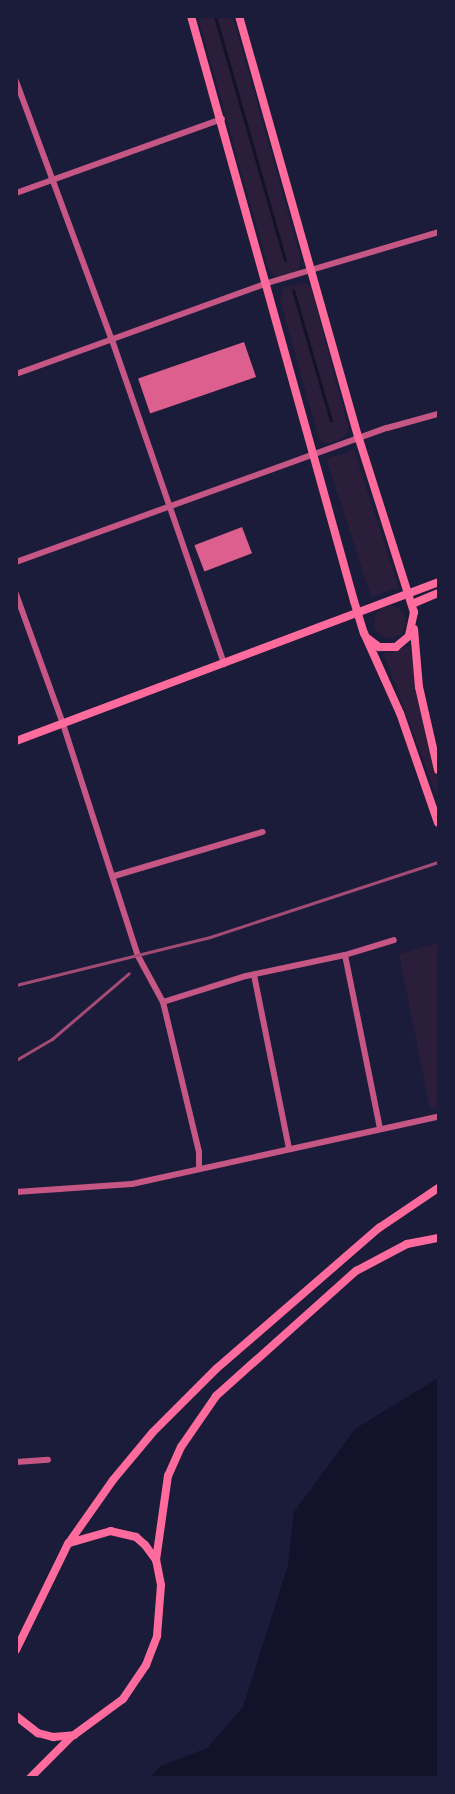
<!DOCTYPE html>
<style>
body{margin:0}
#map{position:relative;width:455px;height:1794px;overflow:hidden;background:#1b1b3a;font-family:Mulish,sans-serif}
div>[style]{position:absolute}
.green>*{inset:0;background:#2a1e3b;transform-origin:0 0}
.round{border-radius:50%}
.water>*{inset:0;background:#12122b}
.stream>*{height:3px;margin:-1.5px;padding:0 1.5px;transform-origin:1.5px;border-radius:1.5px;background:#12122b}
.building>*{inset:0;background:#dd5f8e;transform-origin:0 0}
.minor>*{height:6px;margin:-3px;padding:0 3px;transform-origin:3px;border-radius:3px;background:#c65784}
.secondary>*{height:8px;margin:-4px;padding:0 4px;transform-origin:4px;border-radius:4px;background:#ff6b9d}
.rail>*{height:3px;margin:-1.5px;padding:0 1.5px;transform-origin:1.5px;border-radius:1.5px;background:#a44b75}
span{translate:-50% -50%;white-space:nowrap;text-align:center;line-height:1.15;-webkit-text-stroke:4.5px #1b1b3a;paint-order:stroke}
.frame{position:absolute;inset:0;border:18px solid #1b1b3a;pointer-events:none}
</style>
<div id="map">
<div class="green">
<div style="clip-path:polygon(198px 17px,233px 17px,301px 259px,298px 271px,279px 279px,269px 271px)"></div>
<div style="clip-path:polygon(304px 283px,311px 287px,349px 430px,344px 438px,326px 444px,319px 439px,280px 300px,283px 288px)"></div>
<div style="left:354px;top:450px;width:145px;height:29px;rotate:72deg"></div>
<div class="round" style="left:374px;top:606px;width:32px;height:32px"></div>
<div style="clip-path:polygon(409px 645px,438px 783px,438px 799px,383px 652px,392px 653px)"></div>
<div style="clip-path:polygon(438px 943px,438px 1107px,430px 1109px,399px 954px)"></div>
</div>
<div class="water">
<div style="clip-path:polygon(438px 1378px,438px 1777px,150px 1777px,161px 1766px,207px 1748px,243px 1707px,288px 1565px,294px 1512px,355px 1429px)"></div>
</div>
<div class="stream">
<div style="left:215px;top:16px;width:254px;rotate:74deg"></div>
<div style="left:293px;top:290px;width:136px;rotate:73.8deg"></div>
</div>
<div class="building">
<div style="left:244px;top:342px;width:37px;height:112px;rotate:71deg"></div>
<div style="left:242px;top:527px;width:28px;height:51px;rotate:69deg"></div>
</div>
<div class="minor">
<div style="left:16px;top:81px;width:276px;rotate:69.7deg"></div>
<div style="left:112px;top:340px;width:343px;rotate:70.9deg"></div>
<div style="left:16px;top:193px;width:219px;rotate:-19.8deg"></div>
<div style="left:16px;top:374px;width:264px;rotate:-19.9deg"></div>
<div style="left:264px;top:284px;width:182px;rotate:-16.6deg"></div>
<div style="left:16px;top:562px;width:394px;rotate:-19.9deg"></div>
<div style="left:387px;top:428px;width:53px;rotate:-15.4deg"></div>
<div style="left:16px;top:594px;width:138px;rotate:70.1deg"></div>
<div style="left:63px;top:724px;width:244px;rotate:72.1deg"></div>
<div style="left:138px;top:956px;width:52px;rotate:61.5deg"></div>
<div style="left:163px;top:1002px;width:154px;rotate:76.5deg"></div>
<div style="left:199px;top:1152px;width:16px;rotate:90deg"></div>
<div style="left:114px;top:876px;width:155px;rotate:-16.5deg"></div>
<div style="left:345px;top:955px;width:177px;rotate:78.6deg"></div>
<div style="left:254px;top:975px;width:177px;rotate:78.6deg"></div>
<div style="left:163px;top:1002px;width:87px;rotate:-17.4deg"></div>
<div style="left:246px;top:976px;width:101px;rotate:-12deg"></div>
<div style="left:345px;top:955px;width:51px;rotate:-17deg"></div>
<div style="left:16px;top:1192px;width:116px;rotate:-3.9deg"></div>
<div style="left:132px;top:1184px;width:313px;rotate:-12.4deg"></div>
<div style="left:16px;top:1462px;width:32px;rotate:-4deg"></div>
</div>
<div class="secondary">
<div style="left:191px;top:16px;width:607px;rotate:74.43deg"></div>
<div style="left:354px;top:601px;width:34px;rotate:73deg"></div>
<div style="left:364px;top:633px;width:88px;rotate:65.8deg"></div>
<div style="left:400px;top:713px;width:116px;rotate:70.9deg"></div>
<div style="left:239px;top:16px;width:440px;rotate:74.2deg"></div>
<div style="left:359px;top:439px;width:182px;rotate:72.4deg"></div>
<div style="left:414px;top:612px;width:25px;rotate:102deg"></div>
<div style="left:409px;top:636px;width:17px;rotate:140deg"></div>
<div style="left:396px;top:647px;width:17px;rotate:180deg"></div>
<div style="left:379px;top:647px;width:15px;rotate:-143deg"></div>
<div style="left:412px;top:604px;width:28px;rotate:-23deg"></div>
<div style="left:414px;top:629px;width:58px;rotate:85.1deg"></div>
<div style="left:419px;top:687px;width:85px;rotate:77.1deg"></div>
<div style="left:16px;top:741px;width:451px;rotate:-20.6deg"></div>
<div style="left:156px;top:1560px;width:85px;rotate:-81.9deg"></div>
<div style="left:168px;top:1476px;width:32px;rotate:-66deg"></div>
<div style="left:181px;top:1447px;width:62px;rotate:-55.5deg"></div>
<div style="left:216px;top:1396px;width:188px;rotate:-41.8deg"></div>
<div style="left:356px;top:1271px;width:58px;rotate:-27.9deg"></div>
<div style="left:407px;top:1244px;width:32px;rotate:-11deg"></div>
<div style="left:16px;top:1650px;width:118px;rotate:-63.9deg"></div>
<div style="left:68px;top:1544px;width:78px;rotate:-54.9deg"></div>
<div style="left:113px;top:1480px;width:62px;rotate:-50.2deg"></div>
<div style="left:153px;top:1432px;width:89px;rotate:-45deg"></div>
<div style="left:216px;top:1369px;width:216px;rotate:-40.9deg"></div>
<div style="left:379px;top:1228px;width:71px;rotate:-34.1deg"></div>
<div style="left:16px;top:1716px;width:28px;rotate:38deg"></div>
<div style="left:38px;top:1733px;width:16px;rotate:15deg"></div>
<div style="left:53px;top:1737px;width:21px;rotate:-5deg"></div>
<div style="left:74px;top:1735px;width:61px;rotate:-36.3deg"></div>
<div style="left:123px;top:1699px;width:41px;rotate:-55.9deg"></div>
<div style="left:146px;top:1665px;width:31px;rotate:-69deg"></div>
<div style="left:157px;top:1636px;width:51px;rotate:-85.5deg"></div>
<div style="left:161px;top:1585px;width:25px;rotate:-101deg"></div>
<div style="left:156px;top:1560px;width:19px;rotate:-126deg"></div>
<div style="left:145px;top:1545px;width:12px;rotate:-138deg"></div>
<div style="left:136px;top:1537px;width:26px;rotate:-167deg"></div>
<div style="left:111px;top:1531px;width:44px;rotate:164.1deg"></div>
<div style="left:30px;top:1778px;width:59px;rotate:-45deg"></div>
</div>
<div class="rail">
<div style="left:16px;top:985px;width:200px;rotate:-13.9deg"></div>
<div style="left:210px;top:937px;width:240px;rotate:-18.2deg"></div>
<div style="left:16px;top:1060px;width:42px;rotate:-30.3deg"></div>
<div style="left:52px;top:1039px;width:101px;rotate:-40.6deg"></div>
</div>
<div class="frame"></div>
</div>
